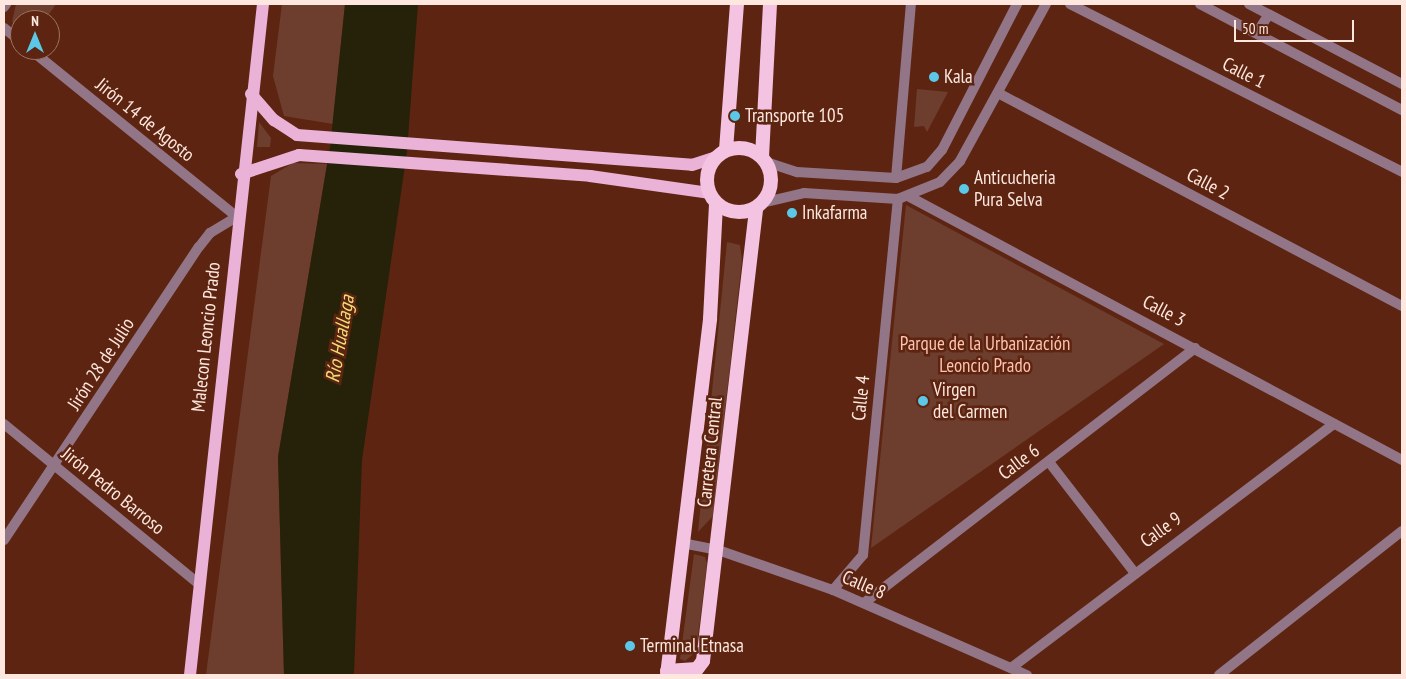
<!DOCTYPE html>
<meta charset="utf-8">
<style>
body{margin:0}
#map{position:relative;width:1406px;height:679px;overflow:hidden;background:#5d2511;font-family:"PT Sans Narrow",sans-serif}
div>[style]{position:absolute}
.green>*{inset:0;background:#6d3e2e}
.water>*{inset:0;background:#26220a}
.minor>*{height:10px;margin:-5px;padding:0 5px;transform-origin:5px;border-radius:5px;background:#927688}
.tertiary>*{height:10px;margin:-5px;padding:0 5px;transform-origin:5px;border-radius:5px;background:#927688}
.primary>*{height:12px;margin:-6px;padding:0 6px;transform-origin:6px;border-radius:6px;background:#eab2d7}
.trunk>*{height:14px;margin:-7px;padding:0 7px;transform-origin:7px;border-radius:7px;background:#f4c3e2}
.trunk>.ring{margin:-7px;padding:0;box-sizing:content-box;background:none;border:14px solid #f4c3e2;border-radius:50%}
.dots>*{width:14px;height:14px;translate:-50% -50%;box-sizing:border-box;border:2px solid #5d2511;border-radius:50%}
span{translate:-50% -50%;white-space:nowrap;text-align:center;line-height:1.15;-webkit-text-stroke:5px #5d2511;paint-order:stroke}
.street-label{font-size:19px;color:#fde7df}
.poi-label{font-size:19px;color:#fde7df}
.left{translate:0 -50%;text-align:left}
.park-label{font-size:19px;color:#fec2ad}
.water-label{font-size:20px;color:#efde77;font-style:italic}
.frame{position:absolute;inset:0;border:5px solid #fde7df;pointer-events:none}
.north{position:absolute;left:10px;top:10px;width:50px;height:50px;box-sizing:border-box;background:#5d2511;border:1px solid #9d7363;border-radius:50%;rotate:0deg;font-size:14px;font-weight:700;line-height:20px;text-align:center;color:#fde7df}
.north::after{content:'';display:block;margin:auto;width:18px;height:22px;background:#5bc8e7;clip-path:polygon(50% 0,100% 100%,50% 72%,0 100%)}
.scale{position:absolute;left:1234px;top:20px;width:120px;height:22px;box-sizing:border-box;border:2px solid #fde7df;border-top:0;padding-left:6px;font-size:15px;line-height:18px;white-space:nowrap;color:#fde7df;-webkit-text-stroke:4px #5d2511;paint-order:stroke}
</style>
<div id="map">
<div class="green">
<div style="clip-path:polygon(16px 4px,56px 4px,45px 20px,20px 20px,20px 27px,12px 22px)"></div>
<div style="clip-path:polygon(282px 4px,345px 4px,333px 124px,284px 116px,273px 76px)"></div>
<div style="clip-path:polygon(917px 89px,948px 92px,927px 132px,924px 126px,914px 127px)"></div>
<div style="clip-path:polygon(259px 122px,271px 138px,270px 147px,257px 147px)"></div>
<div style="clip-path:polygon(293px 163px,327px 164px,278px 457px,284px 675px,206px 675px,271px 176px)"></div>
<div style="clip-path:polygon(906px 205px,1164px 344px,871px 548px)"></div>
<div style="clip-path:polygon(727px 242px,740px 245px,742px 260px,713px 516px,698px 532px)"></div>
<div style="clip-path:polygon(694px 554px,705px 557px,707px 564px,696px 652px,685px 661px,680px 659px)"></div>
</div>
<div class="water">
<div style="clip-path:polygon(345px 4px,418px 4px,407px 152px,362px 460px,354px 675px,284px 675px,278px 457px,330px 147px)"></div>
</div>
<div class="minor">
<div style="left:1070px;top:4px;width:372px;rotate:26.8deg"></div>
<div style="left:4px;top:28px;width:21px;rotate:39deg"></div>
<div style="left:31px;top:50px;width:265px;rotate:39deg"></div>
<div style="left:998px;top:93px;width:457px;rotate:27.8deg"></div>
<div style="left:896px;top:178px;width:175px;rotate:-85.1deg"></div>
<div style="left:908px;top:196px;width:560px;rotate:28.12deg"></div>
<div style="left:4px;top:424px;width:254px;rotate:39.4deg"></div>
<div style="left:1049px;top:462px;width:139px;rotate:52.3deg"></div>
<div style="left:682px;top:543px;width:37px;rotate:11deg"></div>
<div style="left:718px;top:550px;width:122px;rotate:19.2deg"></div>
<div style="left:833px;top:590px;width:212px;rotate:23.7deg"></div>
<div style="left:833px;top:590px;width:46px;rotate:-49.4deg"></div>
<div style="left:863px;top:555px;width:358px;rotate:-84.4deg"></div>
<div style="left:864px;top:603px;width:418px;rotate:-37.6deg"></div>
<div style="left:1011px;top:668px;width:405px;rotate:-37.1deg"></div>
<div style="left:1219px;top:675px;width:233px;rotate:-38.2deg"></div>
</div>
<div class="tertiary">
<div style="left:1200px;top:4px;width:228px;rotate:27.7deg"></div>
<div style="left:1249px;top:4px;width:173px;rotate:27.6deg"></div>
<div style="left:4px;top:7px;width:4px;rotate:-56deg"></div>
<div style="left:1257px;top:33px;width:22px;rotate:-58deg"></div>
<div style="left:766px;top:162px;width:33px;rotate:18deg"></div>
<div style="left:797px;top:172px;width:99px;rotate:3.5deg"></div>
<div style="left:896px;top:178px;width:33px;rotate:-20deg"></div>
<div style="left:927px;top:167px;width:23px;rotate:-49deg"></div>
<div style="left:942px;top:150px;width:164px;rotate:-62.8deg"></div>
<div style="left:762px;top:203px;width:43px;rotate:-13.4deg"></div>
<div style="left:804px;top:193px;width:94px;rotate:3.7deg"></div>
<div style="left:898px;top:199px;width:45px;rotate:-22deg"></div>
<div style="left:940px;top:182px;width:29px;rotate:-46deg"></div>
<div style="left:960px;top:161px;width:179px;rotate:-61.3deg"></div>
<div style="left:4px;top:540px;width:352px;rotate:-56.4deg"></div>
<div style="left:199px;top:247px;width:18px;rotate:-52deg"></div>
<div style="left:210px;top:233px;width:31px;rotate:-31deg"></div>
</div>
<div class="primary">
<div style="left:251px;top:94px;width:35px;rotate:49deg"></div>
<div style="left:274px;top:120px;width:27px;rotate:33deg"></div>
<div style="left:297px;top:135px;width:396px;rotate:4.3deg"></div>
<div style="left:692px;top:165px;width:25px;rotate:-18deg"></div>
<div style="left:241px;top:174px;width:61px;rotate:-18.1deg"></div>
<div style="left:299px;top:155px;width:292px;rotate:4.1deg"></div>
<div style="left:590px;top:176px;width:120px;rotate:8.1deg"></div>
<div style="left:190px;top:675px;width:675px;rotate:-83.79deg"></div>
</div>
<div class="trunk">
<div class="ring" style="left:707px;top:148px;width:50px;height:50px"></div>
<div style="left:726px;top:150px;width:146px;rotate:-85.7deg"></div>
<div style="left:762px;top:157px;width:153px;rotate:-87deg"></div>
<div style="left:667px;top:671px;width:30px;rotate:-4deg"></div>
<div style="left:697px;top:669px;width:10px;rotate:-53deg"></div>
<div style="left:703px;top:661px;width:456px;rotate:-83.3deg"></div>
<div style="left:667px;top:675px;width:359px;rotate:-83.1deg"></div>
<div style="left:710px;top:319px;width:116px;rotate:-87deg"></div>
</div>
<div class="dots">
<div style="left:934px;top:77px;background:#5bc8e7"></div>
<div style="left:735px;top:116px;background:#5bc8e7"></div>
<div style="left:964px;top:189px;background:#5bc8e7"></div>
<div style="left:792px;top:213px;background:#5bc8e7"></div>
<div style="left:923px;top:401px;background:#5bc8e7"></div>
<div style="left:630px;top:646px;background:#5bc8e7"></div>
</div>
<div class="street-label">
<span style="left:1244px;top:73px;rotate:27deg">Calle 1</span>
<span style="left:145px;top:120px;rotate:39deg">Jirón 14 de Agosto</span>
<span style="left:1208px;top:184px;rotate:28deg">Calle 2</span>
<span style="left:1164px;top:311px;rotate:28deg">Calle 3</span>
<span style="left:206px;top:337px;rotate:-84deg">Malecon Leoncio Prado</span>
<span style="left:101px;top:364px;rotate:-57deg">Jirón 28 de Julio</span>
<span style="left:861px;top:398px;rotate:-84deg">Calle 4</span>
<span style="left:710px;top:452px;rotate:-84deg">Carretera Central</span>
<span style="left:1019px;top:462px;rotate:-37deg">Calle 6</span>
<span style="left:113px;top:491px;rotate:39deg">Jirón Pedro Barroso</span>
<span style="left:1161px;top:530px;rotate:-36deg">Calle 9</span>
<span style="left:864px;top:585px;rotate:23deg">Calle 8</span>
</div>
<div class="poi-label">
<span class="left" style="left:944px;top:77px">Kala</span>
<span class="left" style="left:745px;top:116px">Transporte 105</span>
<span class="left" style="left:974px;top:189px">Anticucheria<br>Pura Selva</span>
<span class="left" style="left:802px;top:213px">Inkafarma</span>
<span class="left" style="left:933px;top:401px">Virgen<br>del Carmen</span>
<span class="left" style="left:640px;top:646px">Terminal Etnasa</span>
</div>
<div class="park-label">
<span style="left:985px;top:355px">Parque de la Urbanización<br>Leoncio Prado</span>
</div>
<div class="water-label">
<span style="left:340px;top:339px;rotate:-80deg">Río Huallaga</span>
</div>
<div class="frame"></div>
<div class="north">N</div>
<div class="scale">50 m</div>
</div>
